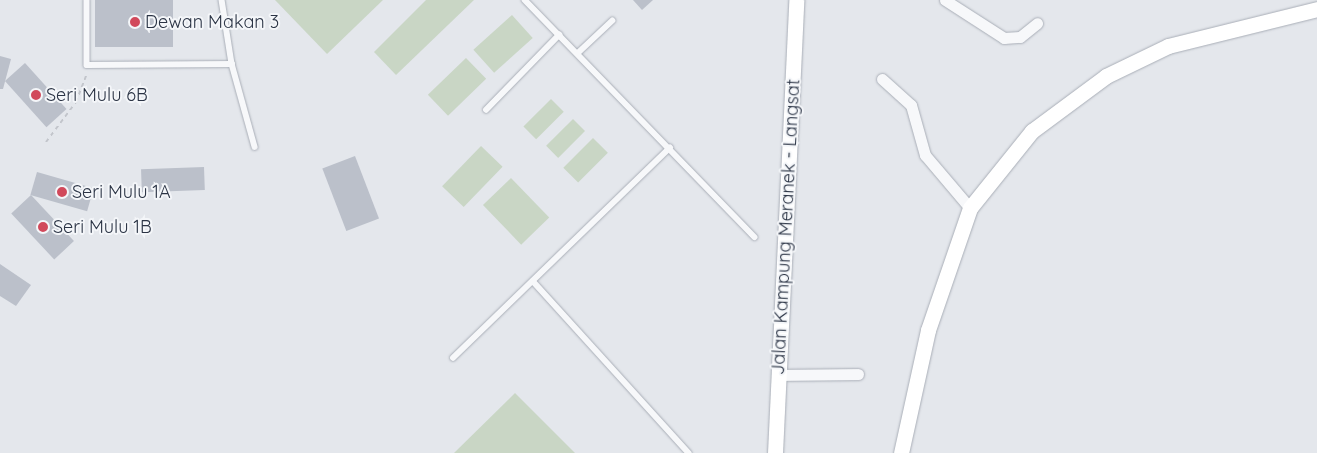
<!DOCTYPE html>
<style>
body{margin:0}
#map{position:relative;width:1317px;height:453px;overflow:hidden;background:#e4e7ec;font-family:Quicksand,sans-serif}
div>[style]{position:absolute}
.green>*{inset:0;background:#c9d6c5;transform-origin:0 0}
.building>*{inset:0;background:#bbc0ca;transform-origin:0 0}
.path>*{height:2px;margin-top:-1px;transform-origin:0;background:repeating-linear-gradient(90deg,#c2c5cb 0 4px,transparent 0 8px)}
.roads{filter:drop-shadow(0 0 1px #a9aeb7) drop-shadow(0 0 1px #a9aeb7)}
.lane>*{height:5.5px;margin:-2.75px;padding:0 2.75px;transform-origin:2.75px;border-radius:2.75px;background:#f7f8fa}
.street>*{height:11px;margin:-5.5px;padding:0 5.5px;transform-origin:5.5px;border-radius:5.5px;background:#f7f8fa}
.secondary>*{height:15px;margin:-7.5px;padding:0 7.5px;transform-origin:7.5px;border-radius:7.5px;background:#fff}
.dots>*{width:14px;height:14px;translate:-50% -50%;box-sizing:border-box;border:2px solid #f4f6f9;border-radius:50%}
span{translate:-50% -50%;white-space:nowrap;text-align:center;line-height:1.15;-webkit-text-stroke:4px #f4f6f9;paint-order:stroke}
.poi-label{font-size:18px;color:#2b3445}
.left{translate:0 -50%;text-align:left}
.street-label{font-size:18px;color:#2b3445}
</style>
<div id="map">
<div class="green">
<div style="clip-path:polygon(275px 0,383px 0,327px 54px)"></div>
<div style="clip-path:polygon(426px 0,474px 0,396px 75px,374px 52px)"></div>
<div style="left:512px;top:15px;width:31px;height:52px;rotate:48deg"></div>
<div style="left:466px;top:58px;width:29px;height:53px;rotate:46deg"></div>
<div style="left:551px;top:99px;width:18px;height:39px;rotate:45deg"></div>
<div style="left:573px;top:119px;width:17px;height:38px;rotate:45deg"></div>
<div style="left:593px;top:138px;width:21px;height:42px;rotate:45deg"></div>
<div style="left:481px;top:146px;width:30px;height:56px;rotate:44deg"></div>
<div style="left:511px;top:178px;width:55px;height:39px;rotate:46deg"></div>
<div style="clip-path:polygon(515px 393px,575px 453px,454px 453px)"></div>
</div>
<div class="building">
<div style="left:95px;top:0;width:78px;height:47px"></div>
<div style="clip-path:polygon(633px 0,653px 0,642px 10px)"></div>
<div style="clip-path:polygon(0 56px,11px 59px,3px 89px,0 89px)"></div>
<div style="left:25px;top:63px;width:62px;height:27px;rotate:48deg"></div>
<div style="left:355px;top:156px;width:67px;height:35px;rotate:69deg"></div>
<div style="left:204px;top:167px;width:23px;height:63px;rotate:88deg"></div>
<div style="left:37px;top:172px;width:59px;height:24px;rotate:16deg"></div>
<div style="left:31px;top:195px;width:63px;height:27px;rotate:47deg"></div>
<div style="clip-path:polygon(0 264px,31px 285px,16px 306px,0 296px)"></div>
</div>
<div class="path">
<div style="left:46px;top:142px;width:50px;rotate:-53.1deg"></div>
<div style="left:76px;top:102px;width:30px;rotate:-69deg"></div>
</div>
<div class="roads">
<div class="lane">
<div style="left:87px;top:0;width:65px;rotate:90deg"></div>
<div style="left:87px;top:65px;width:145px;rotate:-0.4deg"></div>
<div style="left:222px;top:0;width:65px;rotate:81.1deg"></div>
<div style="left:232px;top:64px;width:86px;rotate:74.5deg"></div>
<div style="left:525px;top:0;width:330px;rotate:45.9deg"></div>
<div style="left:578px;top:53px;width:47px;rotate:-43.3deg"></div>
<div style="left:486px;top:110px;width:105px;rotate:-45.8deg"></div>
<div style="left:533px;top:281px;width:232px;rotate:47.8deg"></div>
<div style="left:453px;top:358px;width:302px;rotate:-44.1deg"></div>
</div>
<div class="street">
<div style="left:945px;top:0;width:70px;rotate:32.8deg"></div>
<div style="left:1004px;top:38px;width:16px;rotate:-4deg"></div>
<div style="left:1020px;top:37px;width:22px;rotate:-39deg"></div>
<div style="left:882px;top:79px;width:39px;rotate:42deg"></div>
<div style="left:911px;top:105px;width:52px;rotate:74.4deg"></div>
<div style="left:925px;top:155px;width:70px;rotate:49.7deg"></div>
<div style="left:779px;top:375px;width:79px;rotate:-0.7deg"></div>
</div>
<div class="secondary">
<div style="left:775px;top:453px;width:453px;rotate:-87.3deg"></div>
<div style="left:901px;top:453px;width:126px;rotate:-77.6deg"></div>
<div style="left:928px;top:330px;width:129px;rotate:-71deg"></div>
<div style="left:970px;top:208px;width:99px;rotate:-51.2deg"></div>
<div style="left:1032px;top:131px;width:92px;rotate:-36.6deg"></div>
<div style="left:1106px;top:76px;width:69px;rotate:-25.8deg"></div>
<div style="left:1168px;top:46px;width:154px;rotate:-13.9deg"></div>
</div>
</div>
<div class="dots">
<div style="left:135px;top:22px;background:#d1495b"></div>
<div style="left:36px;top:95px;background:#d1495b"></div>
<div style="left:62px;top:192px;background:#d1495b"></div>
<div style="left:43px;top:227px;background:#d1495b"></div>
</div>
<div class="poi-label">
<span class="left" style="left:145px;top:22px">Dewan Makan 3</span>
<span class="left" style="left:46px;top:95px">Seri Mulu 6B</span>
<span class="left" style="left:72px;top:192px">Seri Mulu 1A</span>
<span class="left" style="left:53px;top:227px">Seri Mulu 1B</span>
</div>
<div class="street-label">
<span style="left:786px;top:227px;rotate:-87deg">Jalan Kampung Meranek - Langsat</span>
</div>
</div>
